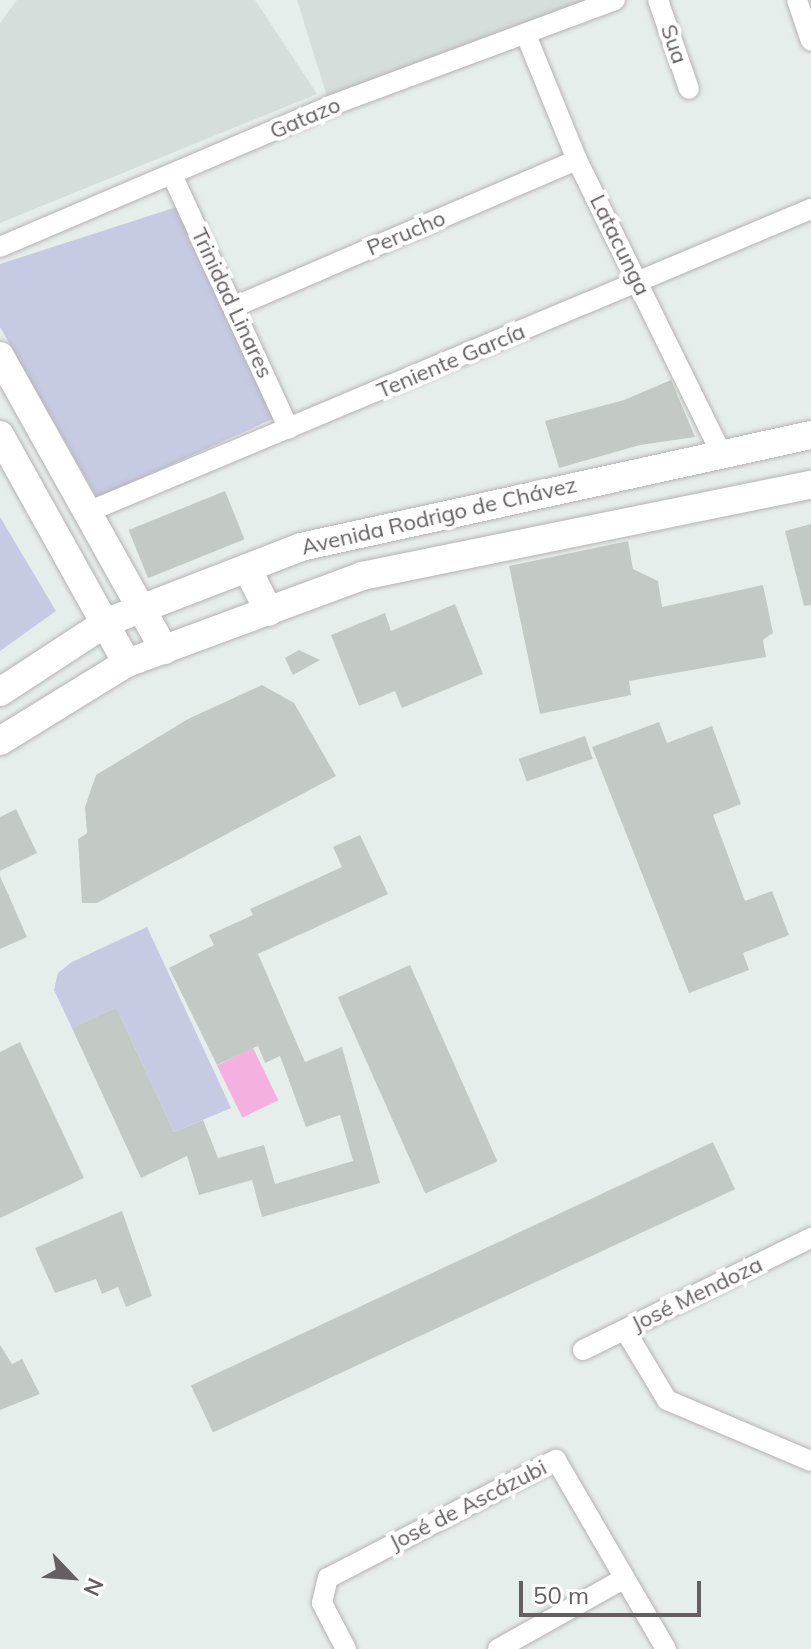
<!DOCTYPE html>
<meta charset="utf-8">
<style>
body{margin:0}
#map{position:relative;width:811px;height:1649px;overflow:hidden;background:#e6eeeb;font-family:Mulish,sans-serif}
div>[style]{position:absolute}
.education>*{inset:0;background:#d5dedb}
.green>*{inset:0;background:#c6cae2}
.water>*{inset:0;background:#f4b0e0;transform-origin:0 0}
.building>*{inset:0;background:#c3cac6;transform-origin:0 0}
.roads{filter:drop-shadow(0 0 2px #b7b1b4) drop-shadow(0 0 2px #b7b1b4)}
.street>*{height:20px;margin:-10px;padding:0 10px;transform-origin:10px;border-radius:10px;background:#fff}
.secondary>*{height:28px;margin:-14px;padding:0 14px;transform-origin:14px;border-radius:14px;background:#fff}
span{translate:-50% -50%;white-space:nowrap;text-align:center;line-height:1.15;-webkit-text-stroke:8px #fff;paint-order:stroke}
.street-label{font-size:22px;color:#655e62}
.north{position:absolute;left:32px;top:1537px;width:80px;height:80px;-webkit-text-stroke:6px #fff;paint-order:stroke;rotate:115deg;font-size:22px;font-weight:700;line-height:32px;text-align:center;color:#655e62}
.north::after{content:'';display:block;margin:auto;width:28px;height:36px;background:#655e62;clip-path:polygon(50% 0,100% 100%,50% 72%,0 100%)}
.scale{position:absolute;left:519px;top:1581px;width:182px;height:36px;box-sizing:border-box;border:4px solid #655e62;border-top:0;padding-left:10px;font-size:24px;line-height:28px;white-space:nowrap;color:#655e62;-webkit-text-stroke:6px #fff;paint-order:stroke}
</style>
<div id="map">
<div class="education">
<div style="clip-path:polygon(17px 0,255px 0,317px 94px,0 223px,0 23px)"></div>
<div style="clip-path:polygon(297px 0,612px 0,330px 106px)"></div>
</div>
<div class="green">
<div style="clip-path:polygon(183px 205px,277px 417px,97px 498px,0 327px,0 264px)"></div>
<div style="clip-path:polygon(0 517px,56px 611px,0 651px)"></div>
<div style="clip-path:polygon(147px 927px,231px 1108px,174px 1132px,116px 1007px,72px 1028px,54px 990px,58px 973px,72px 962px)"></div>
</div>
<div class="water">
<div style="left:253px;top:1048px;width:58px;height:40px;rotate:64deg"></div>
</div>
<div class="building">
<div style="clip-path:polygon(671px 380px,695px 437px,640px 445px,559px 468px,545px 421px,624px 400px)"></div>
<div style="left:225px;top:491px;width:52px;height:104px;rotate:68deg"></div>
<div style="clip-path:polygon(811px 524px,811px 605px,804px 606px,785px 531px)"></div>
<div style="clip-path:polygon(628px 541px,633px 569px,658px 581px,662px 607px,763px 585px,773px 633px,763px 640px,766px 657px,629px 681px,631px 695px,540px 714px,509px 566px)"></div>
<div style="clip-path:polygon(455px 604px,483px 674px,402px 708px,395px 691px,359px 706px,331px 635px,385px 613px,391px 631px)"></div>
<div style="clip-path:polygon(299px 650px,320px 660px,293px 675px,285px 658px)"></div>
<div style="clip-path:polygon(262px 685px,294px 703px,336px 776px,97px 903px,82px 903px,78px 839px,87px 833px,85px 807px,96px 775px,188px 719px)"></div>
<div style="clip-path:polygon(659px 722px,667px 743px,712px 726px,741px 804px,713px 815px,745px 901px,772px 891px,789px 935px,743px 953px,749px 970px,689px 993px,592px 747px)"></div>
<div style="left:585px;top:736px;width:24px;height:70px;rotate:71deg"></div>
<div style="clip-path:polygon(16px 809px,37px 853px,0 871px,0 817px)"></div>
<div style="clip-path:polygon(360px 835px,388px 894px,258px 954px,305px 1062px,342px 1047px,380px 1183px,262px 1217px,252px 1180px,199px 1195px,187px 1156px,141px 1178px,72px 1028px,116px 1007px,174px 1132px,203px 1120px,218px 1158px,264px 1145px,275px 1184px,353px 1161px,340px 1115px,306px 1127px,280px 1056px,265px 1063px,258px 1046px,217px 1065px,169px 968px,214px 945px,209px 935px,253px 915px,250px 909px,342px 867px,333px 847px)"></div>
<div style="clip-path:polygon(0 876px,27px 937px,0 949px)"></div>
<div style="left:410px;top:965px;width:215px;height:79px;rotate:66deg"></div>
<div style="clip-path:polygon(20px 1042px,84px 1178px,0 1218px,0 1052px)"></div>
<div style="left:713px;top:1142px;width:52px;height:576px;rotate:65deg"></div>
<div style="clip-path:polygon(122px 1211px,152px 1296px,126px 1307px,118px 1287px,102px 1294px,96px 1279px,55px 1293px,35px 1248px)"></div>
<div style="clip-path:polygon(0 1345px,12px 1364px,22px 1359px,40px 1394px,0 1410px)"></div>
</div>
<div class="roads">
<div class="street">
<div style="left:658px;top:0;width:94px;rotate:70.8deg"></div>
<div style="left:797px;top:0;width:43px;rotate:71.1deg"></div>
<div style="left:526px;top:35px;width:135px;rotate:67.8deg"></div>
<div style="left:577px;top:160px;width:326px;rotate:63.8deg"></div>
<div style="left:173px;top:177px;width:277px;rotate:65.3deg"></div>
<div style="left:0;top:247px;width:359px;rotate:-23.1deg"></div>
<div style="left:330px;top:106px;width:304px;rotate:-20.4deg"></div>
<div style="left:236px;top:306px;width:371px;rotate:-23.2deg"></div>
<div style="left:90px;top:511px;width:782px;rotate:-22.73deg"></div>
<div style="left:625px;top:1330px;width:82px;rotate:59deg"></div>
<div style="left:667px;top:1400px;width:156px;rotate:23deg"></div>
<div style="left:583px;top:1350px;width:254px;rotate:-26.2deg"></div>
<div style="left:346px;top:1649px;width:52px;rotate:-117.6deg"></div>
<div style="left:322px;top:1603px;width:26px;rotate:-77deg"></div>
<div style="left:328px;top:1578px;width:257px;rotate:-27.4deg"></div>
<div style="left:556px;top:1460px;width:219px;rotate:59.8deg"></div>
<div style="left:498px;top:1649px;width:143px;rotate:-29.2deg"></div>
</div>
<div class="secondary">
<div style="left:0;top:356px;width:337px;rotate:60.8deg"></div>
<div style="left:0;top:435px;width:261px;rotate:60.9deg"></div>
<div style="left:247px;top:568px;width:49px;rotate:63.4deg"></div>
<div style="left:0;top:692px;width:128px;rotate:-33.2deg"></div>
<div style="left:107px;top:622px;width:208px;rotate:-21.1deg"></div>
<div style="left:301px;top:547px;width:522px;rotate:-12.39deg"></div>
<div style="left:0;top:741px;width:149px;rotate:-31.6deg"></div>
<div style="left:127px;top:663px;width:251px;rotate:-20.3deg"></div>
<div style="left:362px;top:576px;width:458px;rotate:-11.5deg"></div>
</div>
</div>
<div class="street-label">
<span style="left:674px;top:44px;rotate:71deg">Sua</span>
<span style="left:305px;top:118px;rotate:-23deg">Gatazo</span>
<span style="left:406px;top:233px;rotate:-23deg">Perucho</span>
<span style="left:620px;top:245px;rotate:64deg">Latacunga</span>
<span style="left:232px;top:303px;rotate:65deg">Trinidad Linares</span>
<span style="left:451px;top:361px;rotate:-23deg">Teniente García</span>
<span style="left:439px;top:516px;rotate:-13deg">Avenida Rodrigo de Chávez</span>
<span style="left:697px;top:1294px;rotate:-26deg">José Mendoza</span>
<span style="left:468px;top:1505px;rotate:-27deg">José de Ascázubi</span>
</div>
<div class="north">N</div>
<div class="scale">50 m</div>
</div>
